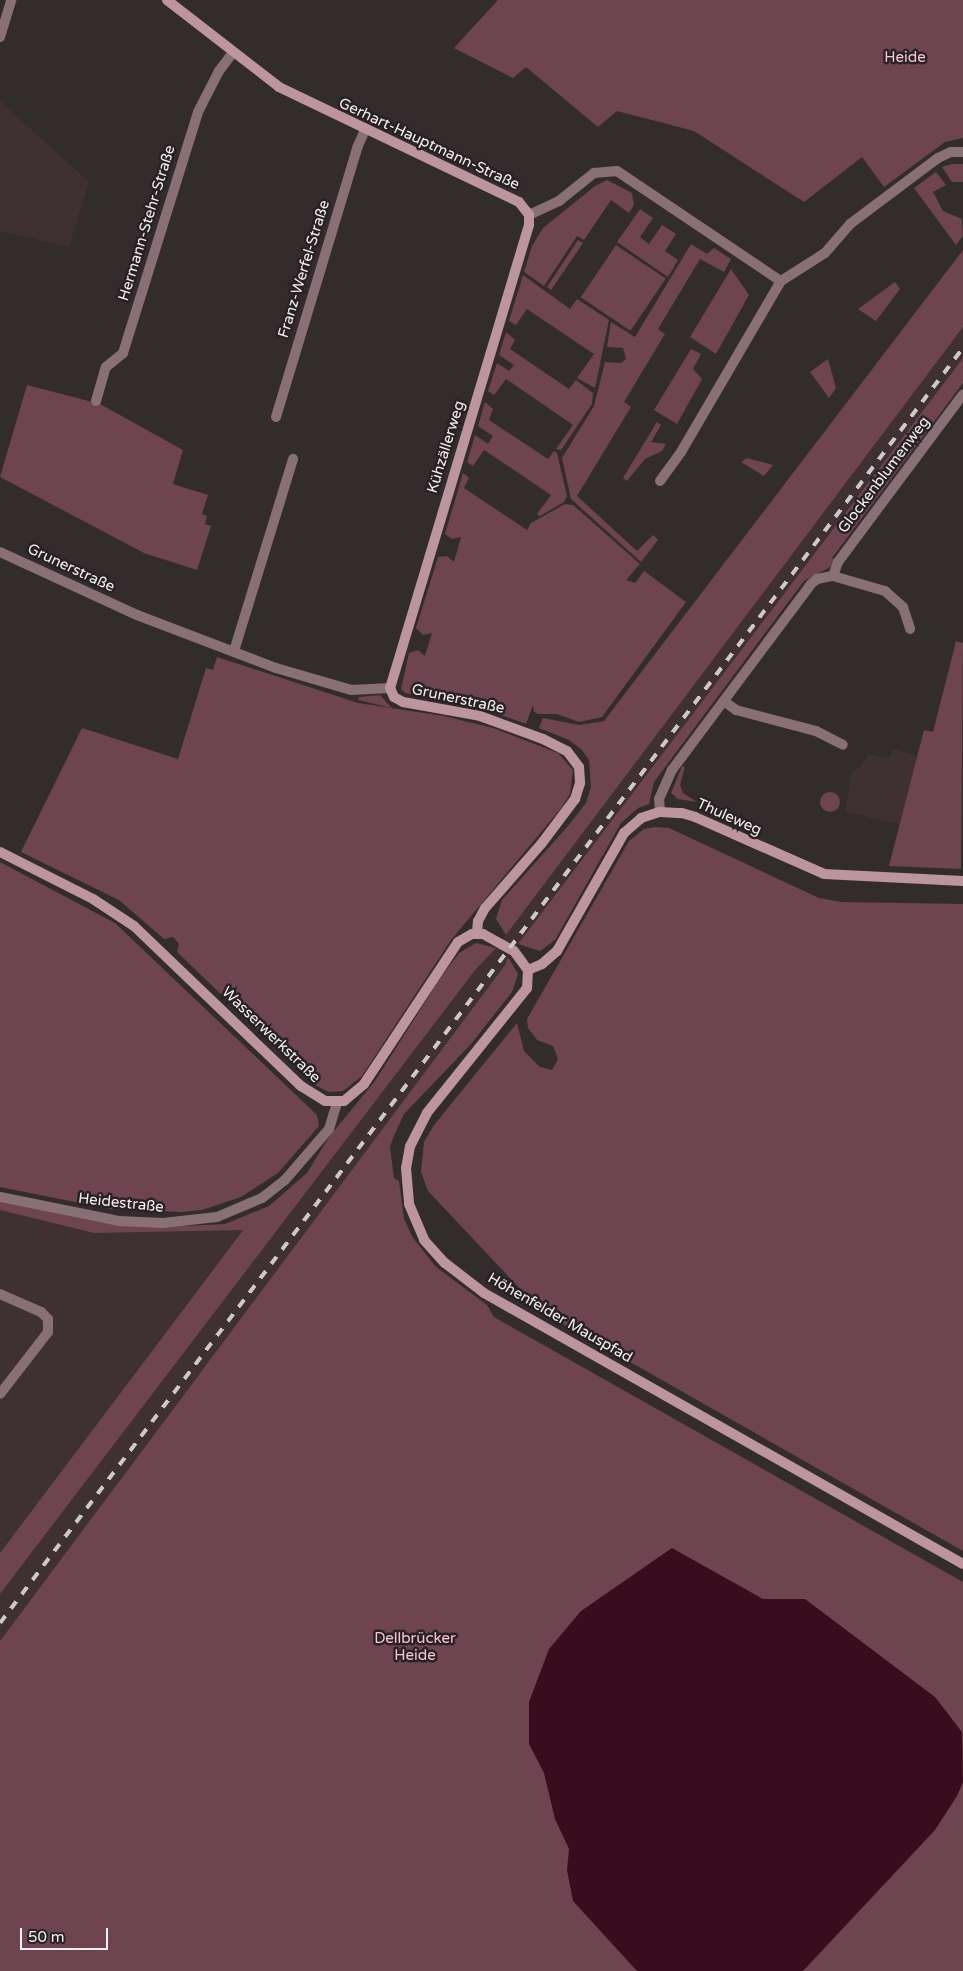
<!DOCTYPE html>
<meta charset="utf-8">
<style>
body{margin:0}
#map{position:relative;width:963px;height:1971px;overflow:hidden;background:#332c2d;font-family:"Varela Round",sans-serif}
div>[style]{position:absolute}
.built>*{inset:0;background:#3f3034}
.green>*{inset:0;background:#6d444f;transform-origin:0 0}
.round{border-radius:50%}
.water>*{inset:0;background:#390d1d}
.street>*{height:10px;margin:-5px;padding:0 5px;transform-origin:5px;border-radius:5px;background:#887076}
.secondary>*{height:10px;margin:-5px;padding:0 5px;transform-origin:5px;border-radius:5px;background:#bc959f}
.rail>*{height:4px;margin-top:-2px;transform-origin:0;background:repeating-linear-gradient(90deg,#cec8c9 0 9px,transparent 0 18px)}
span{translate:-50% -50%;white-space:nowrap;text-align:center;line-height:1.15;-webkit-text-stroke:5px #292224;paint-order:stroke}
.park-label{font-size:15px;color:#f8c5d2}
.street-label{font-size:15px;color:#f3eeef}
.scale{position:absolute;left:20px;top:1928px;width:88px;height:22px;box-sizing:border-box;border:2px solid #f3eeef;border-top:0;padding-left:6px;font-size:15px;line-height:18px;white-space:nowrap;color:#f3eeef;-webkit-text-stroke:4px #292224;paint-order:stroke}
</style>
<div id="map">
<div class="built">
<div style="clip-path:polygon(0 101px,89px 182px,69px 247px,0 231px)"></div>
<div style="clip-path:polygon(963px 327px,963px 358px,508px 957px,505px 965px,0 1641px,0 1594px,476px 969px,496px 948px)"></div>
<div style="clip-path:polygon(892px 749px,918px 756px,900px 825px,845px 811px,852px 771px,860px 767px,869px 754px,889px 759px)"></div>
<div style="clip-path:polygon(0 1210px,94px 1233px,243px 1229px,0 1553px)"></div>
</div>
<div class="green">
<div style="clip-path:polygon(498px 0,963px 0,963px 138px,945px 142px,884px 187px,862px 157px,804px 202px,694px 131px,617px 111px,598px 127px,526px 67px,513px 78px,454px 48px)"></div>
<div style="clip-path:polygon(952px 164px,963px 164px,963px 182px,952px 182px,942px 167px)"></div>
<div style="clip-path:polygon(936px 172px,946px 185px,933px 192px,943px 211px,962px 219px,963px 236px,956px 245px,914px 188px)"></div>
<div style="clip-path:polygon(607px 180px,632px 193px,634px 205px,629px 213px,611px 200px,584px 240px,577px 236px,544px 286px,524px 272px,532px 246px,543px 228px,595px 186px)"></div>
<div style="clip-path:polygon(640px 209px,653px 218px,640px 237px,649px 244px,662px 225px,676px 234px,665px 251px,678px 260px,668px 277px,617px 242px)"></div>
<div style="clip-path:polygon(578px 240px,583px 243px,551px 290px,547px 287px)"></div>
<div style="clip-path:polygon(691px 244px,707px 254px,714px 248px,731px 259px,724px 272px,700px 259px,658px 329px,665px 334px,624px 402px,631px 407px,577px 496px,637px 551px,653px 535px,658px 540px,641px 562px,571px 499px,562px 458px,594px 406px,605px 362px,621px 363px,626px 359px,623px 348px,607px 347px,611px 322px,635px 337px)"></div>
<div style="left:616px;top:245px;width:60px;height:63px;rotate:34deg"></div>
<div style="clip-path:polygon(963px 250px,963px 327px,506px 935px,496px 919px,502px 900px,568px 826px,586px 803px,591px 787px,589px 760px,582px 750px,569px 740px,539px 728px,543px 718px,579px 725px,604px 721px)"></div>
<div style="clip-path:polygon(731px 269px,749px 295px,716px 354px,690px 337px)"></div>
<div style="clip-path:polygon(523px 275px,570px 309px,577px 299px,609px 320px,595px 388px,577px 378px,594px 354px,527px 309px,516px 325px,509px 321px)"></div>
<div style="clip-path:polygon(895px 282px,900px 289px,876px 321px,858px 309px)"></div>
<div style="clip-path:polygon(506px 332px,515px 340px,510px 349px,569px 389px,576px 380px,593px 393px,592px 404px,561px 450px,556px 449px,573px 425px,506px 379px,494px 395px,488px 391px,497px 363px,509px 371px,514px 365px,499px 355px)"></div>
<div style="clip-path:polygon(691px 349px,701px 354px,693px 369px,702px 379px,677px 424px,654px 410px)"></div>
<div style="clip-path:polygon(963px 358px,963px 383px,832px 558px,836px 561px,832px 566px,804px 581px,654px 782px,649px 804px,638px 808px,621px 823px,555px 940px,540px 951px,518px 944px)"></div>
<div style="clip-path:polygon(828px 359px,836px 388px,829px 398px,810px 372px)"></div>
<div style="clip-path:polygon(27px 385px,100px 404px,183px 450px,173px 484px,208px 495px,202px 514px,207px 516px,205px 524px,211px 526px,197px 570px,144px 553px,0 477px)"></div>
<div style="clip-path:polygon(485px 402px,493px 409px,489px 420px,548px 459px,554px 451px,557px 453px,567px 496px,564px 502px,540px 516px,537px 514px,551px 495px,484px 450px,473px 466px,467px 462px,475px 435px,488px 444px,493px 436px,478px 426px)"></div>
<div style="clip-path:polygon(657px 422px,661px 425px,651px 442px,666px 444px,662px 451px,645px 459px,627px 481px,623px 478px)"></div>
<div style="clip-path:polygon(747px 458px,773px 465px,764px 476px,741px 462px)"></div>
<div style="clip-path:polygon(463px 473px,469px 478px,464px 488px,527px 530px,531px 523px,565px 504px,573px 505px,640px 564px,626px 580px,635px 583px,644px 571px,686px 602px,602px 717px,579px 722px,557px 714px,539px 714px,534px 712px,533px 705px,526px 724px,482px 708px,405px 693px,401px 689px,409px 653px,418px 650px,425px 656px,432px 633px,423px 635px,416px 628px,438px 557px,447px 556px,454px 562px,461px 537px,452px 539px,445px 534px)"></div>
<div style="clip-path:polygon(956px 641px,963px 643px,961px 869px,889px 866px,924px 730px,933px 732px)"></div>
<div style="clip-path:polygon(217px 657px,358px 703px,444px 716px,493px 728px,558px 753px,573px 770px,570px 794px,562px 807px,451px 940px,362px 1076px,343px 1091px,329px 1092px,317px 1086px,177px 952px,179px 944px,173px 937px,164px 939px,119px 900px,21px 852px,82px 728px,178px 759px,206px 668px,213px 670px)"></div>
<div style="clip-path:polygon(380px 695px,392px 708px,358px 700px,359px 697px)"></div>
<div style="clip-path:polygon(682px 766px,685px 767px,680px 785px,683px 793px,697px 802px,678px 799px,671px 793px)"></div>
<div class="round" style="left:820px;top:792px;width:20px;height:20px"></div>
<div style="clip-path:polygon(655px 827px,669px 828px,819px 898px,842px 902px,963px 904px,963px 1551px,542px 1312px,428px 1191px,421px 1172px,424px 1142px,434px 1125px,517px 1023px,524px 1051px,540px 1067px,552px 1070px,558px 1059px,553px 1046px,537px 1040px,528px 1028px,527px 1019px,629px 841px,644px 829px)"></div>
<div style="clip-path:polygon(0 862px,115px 923px,317px 1115px,319px 1126px,278px 1173px,241px 1197px,202px 1210px,182px 1212px,110px 1209px,0 1187px)"></div>
<div style="clip-path:polygon(476px 943px,496px 948px,476px 969px,0 1594px,0 1553px,243px 1230px,94px 1233px,0 1210px,0 1201px,99px 1222px,163px 1227px,225px 1224px,269px 1206px,307px 1173px,329px 1137px,375px 1081px,441px 977px,459px 953px)"></div>
<div style="clip-path:polygon(508px 957px,518px 974px,512px 992px,471px 1044px,404px 1114px,393px 1138px,390px 1147px,394px 1178px,399px 1181px,404px 1219px,413px 1238px,436px 1267px,487px 1305px,494px 1317px,963px 1582px,963px 1971px,0 1971px,0 1641px,505px 965px)"></div>
</div>
<div class="water">
<div style="clip-path:polygon(672px 1548px,763px 1599px,805px 1599px,935px 1697px,962px 1732px,963px 1782px,957px 1796px,935px 1830px,803px 1971px,637px 1971px,573px 1901px,567px 1870px,569px 1849px,555px 1819px,544px 1773px,529px 1744px,529px 1702px,549px 1649px,581px 1611px)"></div>
</div>
<div class="street">
<div style="left:0;top:37px;width:39px;rotate:-73deg"></div>
<div style="left:529px;top:215px;width:33px;rotate:-25deg"></div>
<div style="left:559px;top:201px;width:45px;rotate:-38.7deg"></div>
<div style="left:594px;top:173px;width:23px;rotate:-5deg"></div>
<div style="left:617px;top:171px;width:197px;rotate:33.9deg"></div>
<div style="left:781px;top:281px;width:52px;rotate:-32.5deg"></div>
<div style="left:825px;top:253px;width:38px;rotate:-49deg"></div>
<div style="left:850px;top:224px;width:110px;rotate:-36.9deg"></div>
<div style="left:938px;top:158px;width:14px;rotate:-25deg"></div>
<div style="left:951px;top:152px;width:12px"></div>
<div style="left:96px;top:401px;width:35px;rotate:-74deg"></div>
<div style="left:106px;top:367px;width:22px;rotate:-39deg"></div>
<div style="left:123px;top:353px;width:252px;rotate:-72.7deg"></div>
<div style="left:198px;top:112px;width:46px;rotate:-62.9deg"></div>
<div style="left:219px;top:71px;width:21px;rotate:-53deg"></div>
<div style="left:276px;top:417px;width:281px;rotate:-73.2deg"></div>
<div style="left:357px;top:148px;width:20px;rotate:-66deg"></div>
<div style="left:660px;top:481px;width:36px;rotate:-54deg"></div>
<div style="left:681px;top:452px;width:198px;rotate:-59.7deg"></div>
<div style="left:0;top:552px;width:151px;rotate:24.7deg"></div>
<div style="left:137px;top:615px;width:149px;rotate:20.9deg"></div>
<div style="left:276px;top:668px;width:78px;rotate:16.3deg"></div>
<div style="left:351px;top:690px;width:39px;rotate:-3deg"></div>
<div style="left:833px;top:576px;width:54px;rotate:16.1deg"></div>
<div style="left:885px;top:591px;width:24px;rotate:42deg"></div>
<div style="left:903px;top:607px;width:23px;rotate:72deg"></div>
<div style="left:234px;top:651px;width:201px;rotate:-72.9deg"></div>
<div style="left:724px;top:701px;width:15px;rotate:37deg"></div>
<div style="left:736px;top:710px;width:83px;rotate:14.7deg"></div>
<div style="left:816px;top:731px;width:30px;rotate:27deg"></div>
<div style="left:660px;top:812px;width:13px;rotate:-94deg"></div>
<div style="left:659px;top:799px;width:32px;rotate:-66deg"></div>
<div style="left:672px;top:770px;width:232px;rotate:-53.2deg"></div>
<div style="left:811px;top:584px;width:8px;rotate:-40deg"></div>
<div style="left:817px;top:579px;width:16px;rotate:-11deg"></div>
<div style="left:833px;top:576px;width:15px;rotate:-70deg"></div>
<div style="left:838px;top:562px;width:209px;rotate:-53.3deg"></div>
<div style="left:0;top:1197px;width:121px;rotate:11.4deg"></div>
<div style="left:119px;top:1221px;width:44px;rotate:2.6deg"></div>
<div style="left:163px;top:1223px;width:54px;rotate:-6.3deg"></div>
<div style="left:217px;top:1217px;width:49px;rotate:-22.9deg"></div>
<div style="left:262px;top:1198px;width:29px;rotate:-38deg"></div>
<div style="left:285px;top:1180px;width:67px;rotate:-49.2deg"></div>
<div style="left:329px;top:1129px;width:28px;rotate:-73deg"></div>
<div style="left:0;top:1294px;width:45px;rotate:23.7deg"></div>
<div style="left:41px;top:1312px;width:10px;rotate:45deg"></div>
<div style="left:48px;top:1319px;width:13px;rotate:90deg"></div>
<div style="left:48px;top:1332px;width:78px;rotate:127.7deg"></div>
</div>
<div class="secondary">
<div style="left:167px;top:0;width:142px;rotate:37.8deg"></div>
<div style="left:279px;top:87px;width:266px;rotate:25.6deg"></div>
<div style="left:519px;top:202px;width:16px;rotate:52deg"></div>
<div style="left:529px;top:215px;width:10px;rotate:90deg"></div>
<div style="left:529px;top:225px;width:483px;rotate:106.7deg"></div>
<div style="left:390px;top:688px;width:10px;rotate:66deg"></div>
<div style="left:394px;top:697px;width:10px;rotate:29deg"></div>
<div style="left:403px;top:702px;width:78px;rotate:10.3deg"></div>
<div style="left:480px;top:716px;width:67px;rotate:20.1deg"></div>
<div style="left:543px;top:739px;width:27px;rotate:27deg"></div>
<div style="left:567px;top:751px;width:20px;rotate:53deg"></div>
<div style="left:579px;top:767px;width:16px;rotate:86deg"></div>
<div style="left:580px;top:783px;width:17px;rotate:107deg"></div>
<div style="left:575px;top:799px;width:55px;rotate:126.9deg"></div>
<div style="left:542px;top:843px;width:86px;rotate:131.2deg"></div>
<div style="left:485px;top:908px;width:15px;rotate:118deg"></div>
<div style="left:478px;top:921px;width:12px;rotate:95deg"></div>
<div style="left:0;top:852px;width:104px;rotate:26.8deg"></div>
<div style="left:93px;top:899px;width:49px;rotate:33.4deg"></div>
<div style="left:134px;top:926px;width:231px;rotate:43.8deg"></div>
<div style="left:301px;top:1086px;width:28px;rotate:32deg"></div>
<div style="left:325px;top:1101px;width:19px"></div>
<div style="left:344px;top:1101px;width:26px;rotate:-40deg"></div>
<div style="left:364px;top:1084px;width:170px;rotate:-56.5deg"></div>
<div style="left:458px;top:942px;width:16px;rotate:-30deg"></div>
<div style="left:472px;top:934px;width:11px"></div>
<div style="left:483px;top:934px;width:35px;rotate:29deg"></div>
<div style="left:514px;top:951px;width:24px;rotate:54deg"></div>
<div style="left:528px;top:970px;width:18px;rotate:93deg"></div>
<div style="left:527px;top:988px;width:160px;rotate:128.7deg"></div>
<div style="left:427px;top:1113px;width:37px;rotate:117deg"></div>
<div style="left:410px;top:1146px;width:22px;rotate:100deg"></div>
<div style="left:406px;top:1168px;width:36px;rotate:85deg"></div>
<div style="left:409px;top:1204px;width:39px;rotate:67deg"></div>
<div style="left:424px;top:1240px;width:31px;rotate:48deg"></div>
<div style="left:445px;top:1263px;width:49px;rotate:37.6deg"></div>
<div style="left:484px;top:1293px;width:550px;rotate:29.5deg"></div>
<div style="left:528px;top:970px;width:15px;rotate:-23deg"></div>
<div style="left:542px;top:964px;width:20px;rotate:-41deg"></div>
<div style="left:557px;top:951px;width:136px;rotate:-60.4deg"></div>
<div style="left:624px;top:833px;width:23px;rotate:-41deg"></div>
<div style="left:641px;top:818px;width:20px;rotate:-18deg"></div>
<div style="left:660px;top:812px;width:22px;rotate:3deg"></div>
<div style="left:682px;top:813px;width:14px;rotate:17deg"></div>
<div style="left:695px;top:817px;width:141px;rotate:23.8deg"></div>
<div style="left:824px;top:874px;width:139px;rotate:2.9deg"></div>
</div>
<div class="rail">
<div style="left:0;top:1623px;width:1598px;rotate:-52.94deg"></div>
</div>
<div class="park-label">
<span style="left:905px;top:58px">Heide</span>
<span style="left:415px;top:1647px">Dellbrücker<br>Heide</span>
</div>
<div class="street-label">
<span style="left:429px;top:144px;rotate:25deg">Gerhart-Hauptmann-Straße</span>
<span style="left:147px;top:223px;rotate:-73deg">Hermann-Stehr-Straße</span>
<span style="left:304px;top:269px;rotate:-73deg">Franz-Werfel-Straße</span>
<span style="left:446px;top:447px;rotate:-73deg">Kühzällerweg</span>
<span style="left:884px;top:475px;rotate:-53deg">Glockenblumenweg</span>
<span style="left:71px;top:568px;rotate:25deg">Grunerstraße</span>
<span style="left:458px;top:699px;rotate:12deg">Grunerstraße</span>
<span style="left:729px;top:817px;rotate:24deg">Thuleweg</span>
<span style="left:271px;top:1035px;rotate:44deg">Wasserwerkstraße</span>
<span style="left:121px;top:1203px;rotate:6deg">Heidestraße</span>
<span style="left:560px;top:1318px;rotate:30deg">Höhenfelder Mauspfad</span>
</div>
<div class="scale">50 m</div>
</div>
